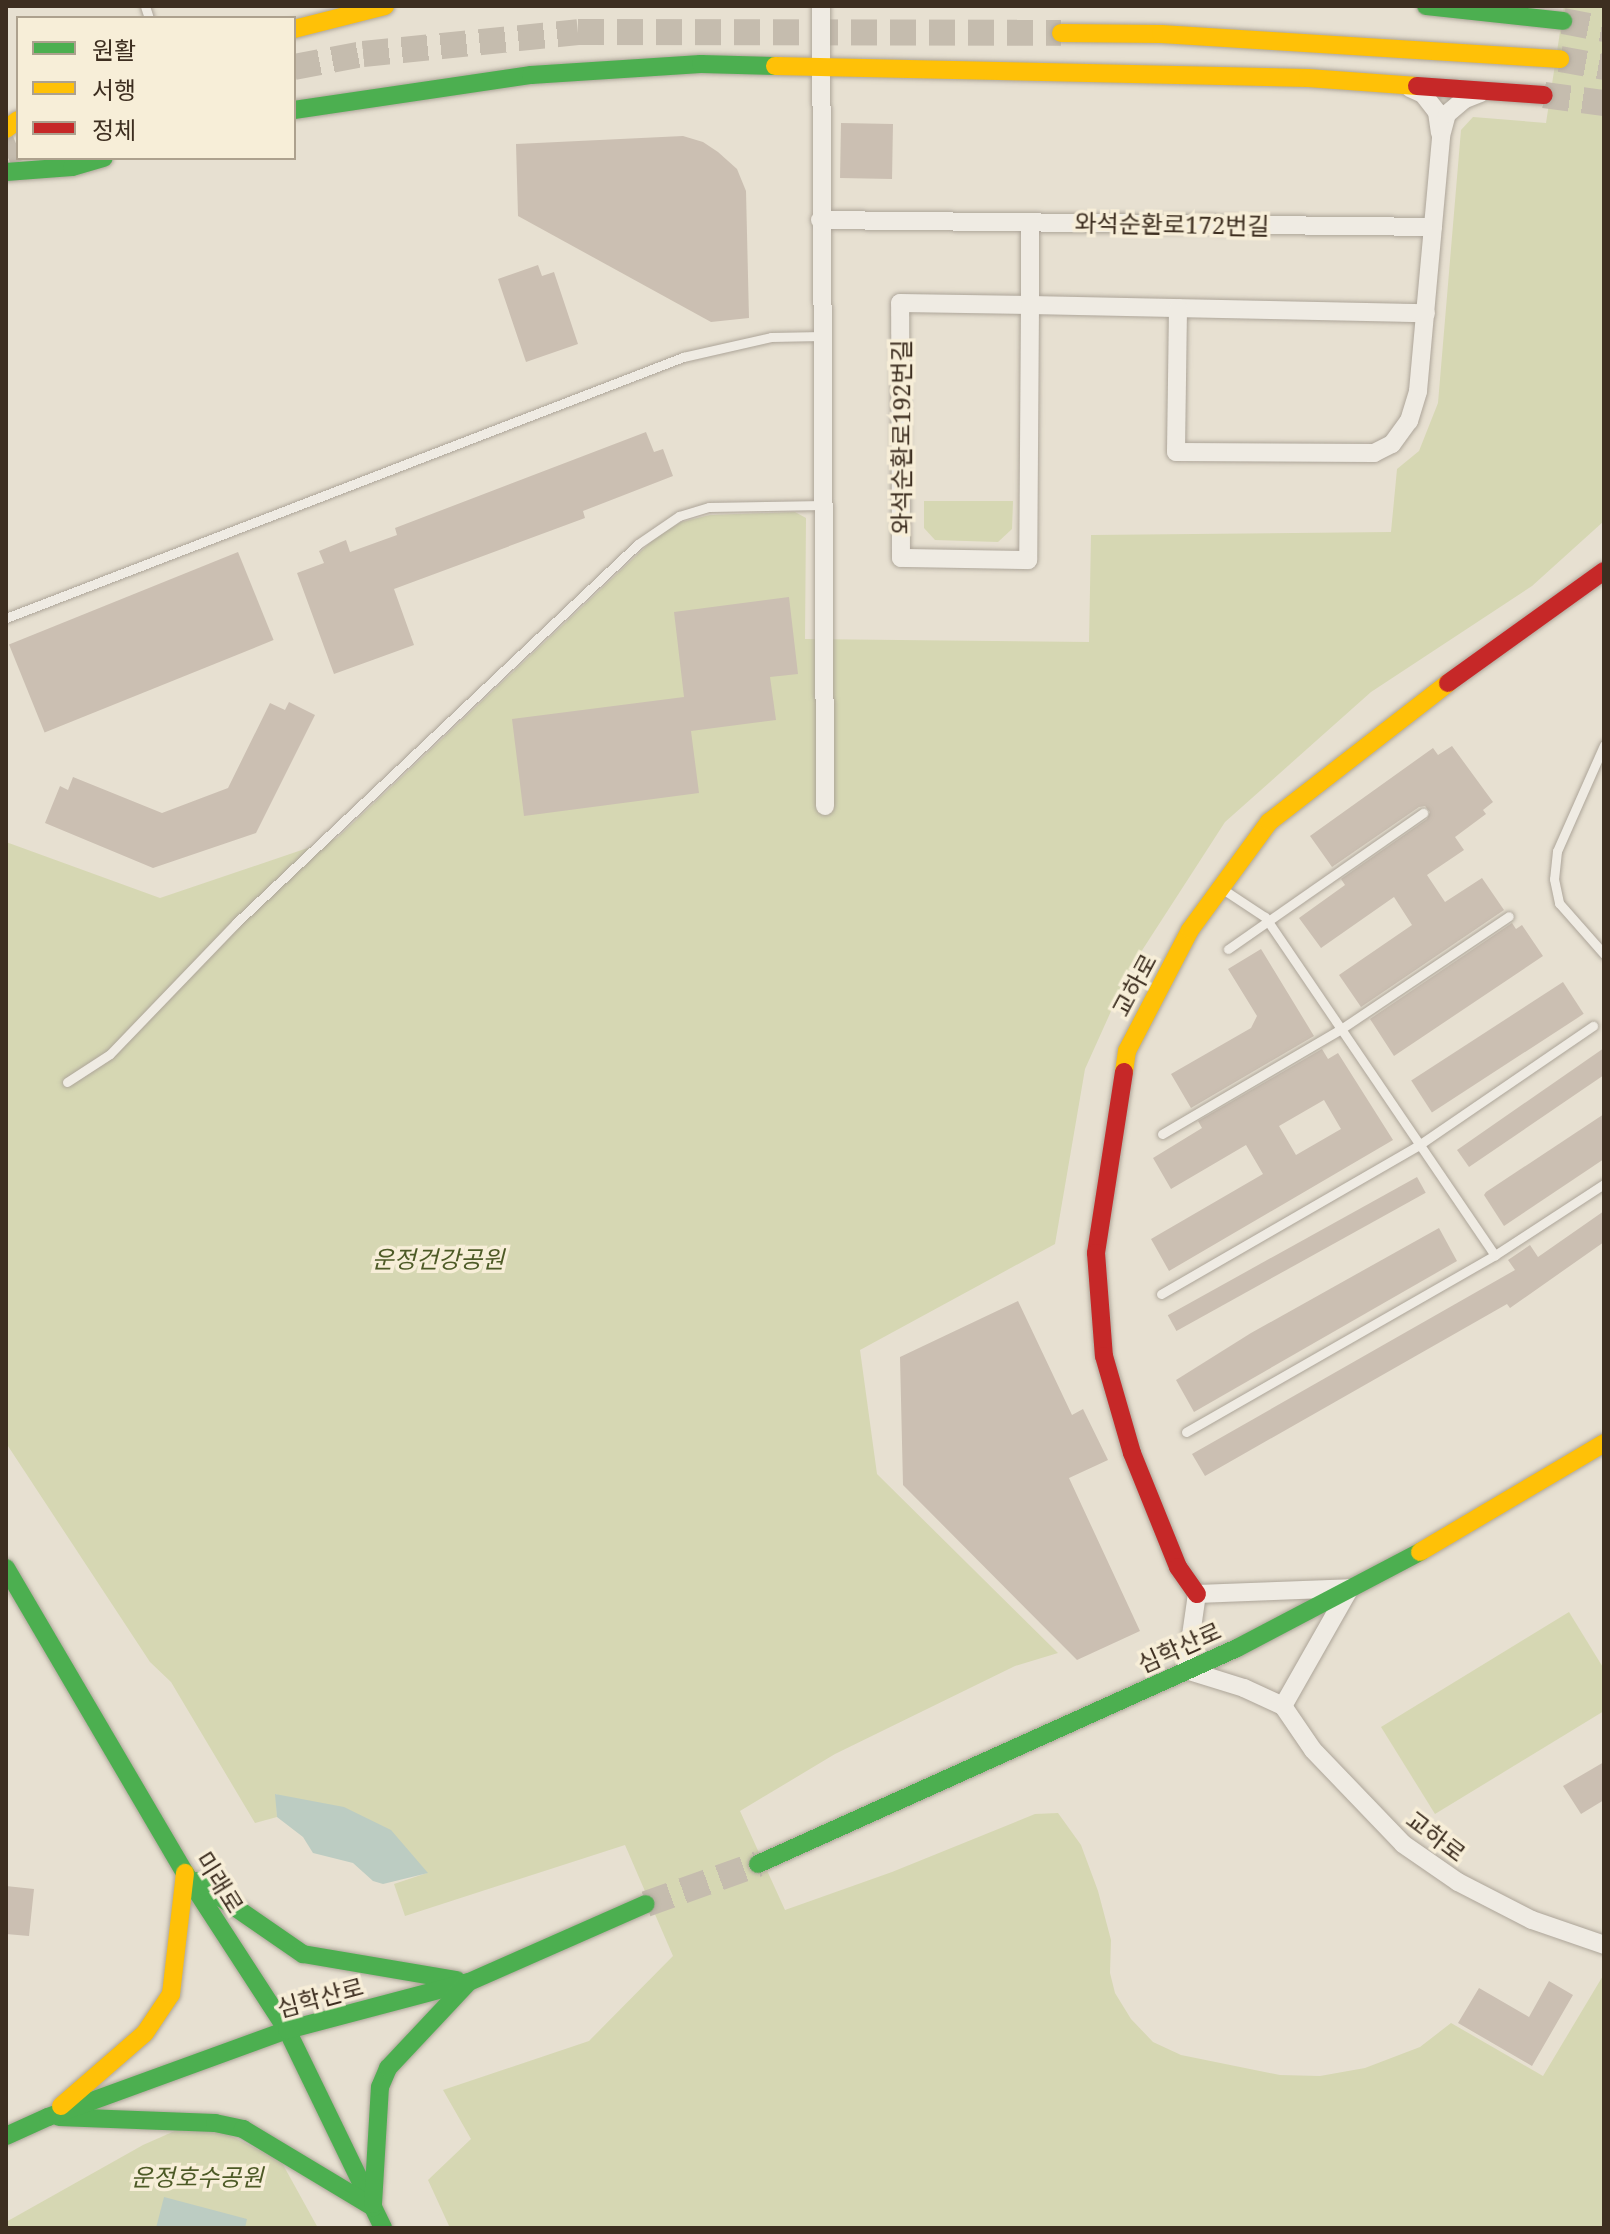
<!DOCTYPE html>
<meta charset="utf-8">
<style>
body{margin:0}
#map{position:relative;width:1610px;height:2234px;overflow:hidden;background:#e7e0d1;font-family:"Noto Serif","Noto Sans KR",serif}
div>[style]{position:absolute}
.green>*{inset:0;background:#d6d7b3}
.water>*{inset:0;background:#bcccc2}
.building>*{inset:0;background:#cbbfb2;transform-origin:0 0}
.secondary-tunnel>*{height:26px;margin-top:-13px;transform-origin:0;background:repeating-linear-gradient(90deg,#c5bcae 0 26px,transparent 0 39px)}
.roads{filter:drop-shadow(0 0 2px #ada599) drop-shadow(0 0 2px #ada599)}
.lane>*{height:9px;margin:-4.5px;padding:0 4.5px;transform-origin:4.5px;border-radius:4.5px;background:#efebe3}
.street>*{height:18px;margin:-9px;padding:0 9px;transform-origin:9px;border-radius:9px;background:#efebe3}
.fast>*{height:18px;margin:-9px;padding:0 9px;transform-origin:9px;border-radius:9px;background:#4caf50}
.slow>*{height:18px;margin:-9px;padding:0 9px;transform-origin:9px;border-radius:9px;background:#ffc107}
.jam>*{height:18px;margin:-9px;padding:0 9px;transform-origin:9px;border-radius:9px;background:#c62828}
span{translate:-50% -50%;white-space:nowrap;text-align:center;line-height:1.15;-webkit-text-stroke:7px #f7eed8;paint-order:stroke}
.street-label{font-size:24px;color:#3d2e20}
.park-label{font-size:24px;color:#4d5a26;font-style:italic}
.frame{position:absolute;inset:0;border:8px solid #3d2e20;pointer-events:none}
.legend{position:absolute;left:16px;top:16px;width:280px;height:144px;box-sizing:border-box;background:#f7eed8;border:2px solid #ada18e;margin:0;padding:10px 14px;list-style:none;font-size:24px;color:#3d2e20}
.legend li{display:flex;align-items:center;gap:16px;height:40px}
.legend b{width:40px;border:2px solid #ada18e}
</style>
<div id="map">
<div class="green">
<div style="clip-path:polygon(1564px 6px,1604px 6px,1604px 521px,1532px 586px,1371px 692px,1225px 822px,1130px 969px,1085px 1069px,1055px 1244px,860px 1350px,877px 1474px,1058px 1653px,1015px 1666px,835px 1754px,740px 1811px,785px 1910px,892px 1872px,1035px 1814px,1058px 1813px,1081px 1845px,1098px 1891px,1111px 1940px,1110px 1973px,1115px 1993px,1131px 2019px,1153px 2042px,1181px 2055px,1280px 2075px,1320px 2076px,1365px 2068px,1420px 2047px,1451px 2023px,1543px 2076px,1604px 1974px,1604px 2228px,450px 2228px,428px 2180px,471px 2139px,443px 2090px,589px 2041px,673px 1956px,625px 1845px,405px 1916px,394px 1884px,427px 1873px,276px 1794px,277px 1817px,255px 1823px,171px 1682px,150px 1662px,6px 1443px,6px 842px,160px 898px,337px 838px,655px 538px,681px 522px,710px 515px,795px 512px,806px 518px,805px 639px,1089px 642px,1091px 535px,1391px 532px,1397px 469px,1419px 451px,1438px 403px,1461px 130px,1473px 117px,1546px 123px)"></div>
<div style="clip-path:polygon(924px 501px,1013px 501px,1012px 529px,998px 542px,935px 540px,924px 528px)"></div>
<div style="clip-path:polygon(1569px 1612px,1604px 1669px,1604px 1711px,1435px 1814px,1381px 1727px)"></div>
<div style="clip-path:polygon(205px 2123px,281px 2161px,318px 2228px,6px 2228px,6px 2222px,143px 2145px,186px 2126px)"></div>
</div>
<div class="water">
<div style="clip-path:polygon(275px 1794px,344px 1807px,391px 1830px,428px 1873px,383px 1884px,373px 1881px,353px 1863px,313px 1853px,303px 1837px,277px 1817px)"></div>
<div style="clip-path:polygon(164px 2197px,247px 2219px,245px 2228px,156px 2228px)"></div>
</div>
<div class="building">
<div style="left:841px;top:123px;width:52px;height:55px;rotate:1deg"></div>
<div style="clip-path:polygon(683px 136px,703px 142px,718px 152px,737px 169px,746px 191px,749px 318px,711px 322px,518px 216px,516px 144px)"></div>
<div style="clip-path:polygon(538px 265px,542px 276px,554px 272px,578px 344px,526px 362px,498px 279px)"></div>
<div style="clip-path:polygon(646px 432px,654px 452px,663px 449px,673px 476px,583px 511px,585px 518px,394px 589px,414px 645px,334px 674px,297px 573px,324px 563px,319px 551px,346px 540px,350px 552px,397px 535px,395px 528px)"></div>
<div style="left:238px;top:552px;width:95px;height:247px;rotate:68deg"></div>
<div style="clip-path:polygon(789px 597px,798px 674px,770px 677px,776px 720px,691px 731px,699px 793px,524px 816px,512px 719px,684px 697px,674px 612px)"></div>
<div style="clip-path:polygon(289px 702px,315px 715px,256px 833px,153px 868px,45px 823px,60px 786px,68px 790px,73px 777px,162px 813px,228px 788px,270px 703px,285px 710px)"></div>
<div style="clip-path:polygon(1452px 746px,1493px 802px,1483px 810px,1486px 814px,1455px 837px,1464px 850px,1427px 875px,1445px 902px,1482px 878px,1504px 910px,1361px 1007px,1339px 975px,1412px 925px,1394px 897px,1321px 948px,1299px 918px,1345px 885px,1341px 879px,1427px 819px,1430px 812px,1425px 806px,1419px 807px,1332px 867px,1310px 836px,1433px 748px,1438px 755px)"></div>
<div style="clip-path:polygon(1512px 923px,1516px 929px,1522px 925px,1543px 956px,1394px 1056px,1370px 1019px)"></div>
<div style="clip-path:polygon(1261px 949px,1314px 1036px,1191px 1108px,1171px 1074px,1251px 1028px,1257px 1016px,1228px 969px)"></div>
<div style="left:1563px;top:982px;width:38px;height:181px;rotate:57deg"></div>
<div style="clip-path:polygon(1604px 1048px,1604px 1075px,1469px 1167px,1457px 1150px)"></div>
<div style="clip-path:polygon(evenodd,1322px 1049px,1328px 1059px,1338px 1053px,1393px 1140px,1169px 1271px,1151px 1239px,1263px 1174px,1246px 1145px,1171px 1189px,1153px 1158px,1202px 1128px,1198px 1121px,1322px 1049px,1324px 1100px,1341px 1129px,1296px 1155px,1279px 1126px,1324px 1100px)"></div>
<div style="clip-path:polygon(1604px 1114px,1604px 1159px,1504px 1226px,1484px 1195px,1486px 1192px)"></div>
<div style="left:1417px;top:1177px;width:18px;height:285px;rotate:61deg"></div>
<div style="clip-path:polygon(1604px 1211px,1604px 1242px,1510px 1308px,1507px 1304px,1205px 1476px,1192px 1454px,1515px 1270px,1508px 1260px,1530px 1245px,1538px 1257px)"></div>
<div style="clip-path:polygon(1439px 1228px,1457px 1261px,1194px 1412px,1176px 1380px,1251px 1333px)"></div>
<div style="clip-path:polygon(1018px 1301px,1072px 1415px,1083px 1409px,1108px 1460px,1069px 1478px,1140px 1631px,1077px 1660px,903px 1485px,900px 1357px)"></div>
<div style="clip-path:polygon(1604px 1762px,1604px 1800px,1581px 1814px,1563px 1786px)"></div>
<div style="clip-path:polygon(6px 1886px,34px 1889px,29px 1936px,6px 1934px)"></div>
<div style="clip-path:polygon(1549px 1981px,1573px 1995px,1532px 2066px,1458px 2023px,1479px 1988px,1529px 2017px)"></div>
</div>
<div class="secondary-tunnel">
<div style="left:1563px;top:21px;width:42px;rotate:11deg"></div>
<div style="left:1560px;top:59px;width:45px;rotate:10.3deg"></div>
<div style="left:294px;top:67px;width:70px;rotate:-10.7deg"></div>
<div style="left:363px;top:54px;width:216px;rotate:-5.8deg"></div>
<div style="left:578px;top:32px;width:483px;rotate:0.1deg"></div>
<div style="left:1544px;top:95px;width:61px;rotate:7.6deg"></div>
<div style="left:6px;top:153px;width:13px;rotate:-23deg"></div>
<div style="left:646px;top:1904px;width:119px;rotate:-19.7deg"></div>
</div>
<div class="roads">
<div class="lane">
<div style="left:145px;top:6px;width:13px;rotate:72deg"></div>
<div style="left:6px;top:618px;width:726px;rotate:-21.08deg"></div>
<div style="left:683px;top:357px;width:90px;rotate:-12.8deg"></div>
<div style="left:771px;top:337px;width:51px;rotate:-1.1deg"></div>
<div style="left:1604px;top:745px;width:116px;rotate:113.9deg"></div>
<div style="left:1557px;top:851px;width:28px;rotate:96deg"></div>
<div style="left:1554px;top:879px;width:25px;rotate:78deg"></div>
<div style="left:1559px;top:903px;width:68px;rotate:48.6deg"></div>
<div style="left:1224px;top:890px;width:49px;rotate:33.4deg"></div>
<div style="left:1265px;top:917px;width:409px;rotate:55.8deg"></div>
<div style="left:1228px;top:949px;width:238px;rotate:-34.9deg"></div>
<div style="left:67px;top:1082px;width:51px;rotate:-33.1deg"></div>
<div style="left:110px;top:1054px;width:182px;rotate:-46.1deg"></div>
<div style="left:236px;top:923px;width:552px;rotate:-43.31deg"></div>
<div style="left:638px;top:544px;width:50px;rotate:-34.3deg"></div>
<div style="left:679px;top:516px;width:31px;rotate:-17deg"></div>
<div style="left:709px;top:507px;width:114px;rotate:-1deg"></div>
<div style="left:1162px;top:1134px;width:208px;rotate:-30.4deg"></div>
<div style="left:1341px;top:1029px;width:202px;rotate:-33.9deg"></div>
<div style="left:1161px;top:1294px;width:298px;rotate:-30deg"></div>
<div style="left:1419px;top:1145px;width:211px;rotate:-34.4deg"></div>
<div style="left:1186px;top:1432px;width:356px;rotate:-29.8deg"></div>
<div style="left:1495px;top:1255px;width:130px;rotate:-33.1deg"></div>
</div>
<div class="street">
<div style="left:821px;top:6px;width:800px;rotate:89.71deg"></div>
<div style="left:1410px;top:88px;width:14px;rotate:25deg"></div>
<div style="left:1423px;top:94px;width:23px;rotate:52deg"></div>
<div style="left:1437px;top:112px;width:21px;rotate:82deg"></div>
<div style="left:820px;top:220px;width:613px;rotate:0.65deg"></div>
<div style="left:1030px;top:222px;width:83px;rotate:90deg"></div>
<div style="left:1030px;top:305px;width:255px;rotate:90.4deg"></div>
<div style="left:1028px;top:560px;width:127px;rotate:-179.1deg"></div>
<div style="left:901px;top:558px;width:255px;rotate:-90.2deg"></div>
<div style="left:900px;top:303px;width:130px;rotate:0.9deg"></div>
<div style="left:1030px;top:305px;width:396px;rotate:1.2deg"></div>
<div style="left:1178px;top:308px;width:144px;rotate:90.8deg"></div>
<div style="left:1176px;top:452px;width:198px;rotate:0.3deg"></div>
<div style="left:1374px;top:453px;width:20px;rotate:-27deg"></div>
<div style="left:1392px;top:444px;width:29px;rotate:-54deg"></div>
<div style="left:1409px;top:421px;width:31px;rotate:-73deg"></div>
<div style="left:1418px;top:391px;width:256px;rotate:-84.8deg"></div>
<div style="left:1441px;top:136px;width:23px;rotate:-75deg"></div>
<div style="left:1447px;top:114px;width:23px;rotate:-40deg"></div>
<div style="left:1465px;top:99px;width:17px;rotate:-21deg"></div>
<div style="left:1350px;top:1588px;width:136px;rotate:119.6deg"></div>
<div style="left:1283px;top:1706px;width:43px;rotate:-155.2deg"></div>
<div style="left:1244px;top:1688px;width:61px;rotate:-162.8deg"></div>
<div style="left:1186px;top:1670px;width:77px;rotate:-81.8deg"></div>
<div style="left:1197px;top:1594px;width:153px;rotate:-2.2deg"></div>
<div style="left:1283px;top:1706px;width:53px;rotate:55.7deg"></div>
<div style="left:1313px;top:1750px;width:130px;rotate:46.2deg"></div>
<div style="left:1403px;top:1844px;width:67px;rotate:34.6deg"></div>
<div style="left:1458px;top:1882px;width:83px;rotate:27.2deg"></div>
<div style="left:1532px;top:1920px;width:76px;rotate:19.1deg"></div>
</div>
<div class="fast">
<div style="left:1426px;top:6px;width:138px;rotate:6.2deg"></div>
<div style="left:294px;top:110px;width:240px;rotate:-8.4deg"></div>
<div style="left:531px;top:75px;width:170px;rotate:-3.7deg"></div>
<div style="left:701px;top:64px;width:74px;rotate:1.5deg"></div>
<div style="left:6px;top:172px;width:66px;rotate:-4.3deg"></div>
<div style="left:72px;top:167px;width:33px;rotate:-16deg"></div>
<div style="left:6px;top:1568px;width:354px;rotate:59.6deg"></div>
<div style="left:185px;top:1873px;width:187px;rotate:57deg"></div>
<div style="left:287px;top:2030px;width:220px;rotate:64.1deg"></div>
<div style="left:758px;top:1864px;width:525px;rotate:-24.27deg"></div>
<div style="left:1237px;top:1648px;width:207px;rotate:-27.7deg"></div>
<div style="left:197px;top:1881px;width:129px;rotate:34.6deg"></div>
<div style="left:303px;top:1954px;width:156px;rotate:9.6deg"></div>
<div style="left:59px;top:2117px;width:156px;rotate:2.2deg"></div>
<div style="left:215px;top:2123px;width:29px;rotate:12deg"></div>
<div style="left:243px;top:2129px;width:152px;rotate:31deg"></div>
<div style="left:6px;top:2136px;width:46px;rotate:-24.3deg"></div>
<div style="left:48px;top:2117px;width:254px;rotate:-20deg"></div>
<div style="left:287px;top:2030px;width:188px;rotate:-14.8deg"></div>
<div style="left:469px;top:1982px;width:193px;rotate:-23.8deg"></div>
<div style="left:373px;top:2204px;width:117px;rotate:-86.6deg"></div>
<div style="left:380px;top:2087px;width:21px;rotate:-67deg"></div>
<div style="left:388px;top:2068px;width:115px;rotate:-46.8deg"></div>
</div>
<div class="slow">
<div style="left:294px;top:29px;width:94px;rotate:-14.2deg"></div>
<div style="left:1061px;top:33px;width:100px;rotate:0.6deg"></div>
<div style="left:1161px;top:34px;width:400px;rotate:3.6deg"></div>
<div style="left:775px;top:66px;width:533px;rotate:1.29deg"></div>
<div style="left:1308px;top:78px;width:109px;rotate:4.2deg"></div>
<div style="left:6px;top:129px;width:15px;rotate:-37deg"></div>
<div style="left:1124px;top:1072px;width:21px;rotate:-82deg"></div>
<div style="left:1127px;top:1051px;width:136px;rotate:-62.5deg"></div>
<div style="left:1190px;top:930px;width:134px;rotate:-53.8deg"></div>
<div style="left:1269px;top:822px;width:227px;rotate:-37.8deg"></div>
<div style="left:1420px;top:1552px;width:214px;rotate:-30.6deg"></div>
<div style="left:61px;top:2106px;width:111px;rotate:-41deg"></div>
<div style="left:145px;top:2033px;width:47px;rotate:-56.3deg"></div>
<div style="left:171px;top:1994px;width:122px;rotate:-83.4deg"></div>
</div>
<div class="jam">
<div style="left:1417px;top:86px;width:127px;rotate:4.1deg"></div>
<div style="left:1448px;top:683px;width:192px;rotate:-35.7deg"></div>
<div style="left:1124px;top:1072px;width:183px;rotate:98.8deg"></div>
<div style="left:1096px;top:1253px;width:103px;rotate:85.6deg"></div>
<div style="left:1104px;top:1356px;width:101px;rotate:73.9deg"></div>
<div style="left:1132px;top:1453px;width:123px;rotate:68deg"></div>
<div style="left:1178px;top:1567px;width:33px;rotate:55deg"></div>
</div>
</div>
<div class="street-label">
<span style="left:1172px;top:224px;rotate:1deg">와석순환로172번길</span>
<span style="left:901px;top:437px;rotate:-90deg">와석순환로192번길</span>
<span style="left:1134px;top:985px;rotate:-62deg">교하로</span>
<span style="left:1179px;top:1647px;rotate:-24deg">심학산로</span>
<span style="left:1436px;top:1836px;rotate:37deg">교하로</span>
<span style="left:220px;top:1882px;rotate:58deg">미래로</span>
<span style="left:320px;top:1997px;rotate:-15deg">심학산로</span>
</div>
<div class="park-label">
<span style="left:438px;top:1259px">운정건강공원</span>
<span style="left:197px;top:2177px">운정호수공원</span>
</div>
<div class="frame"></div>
<ul class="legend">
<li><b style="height:10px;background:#4caf50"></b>원활</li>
<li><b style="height:10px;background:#ffc107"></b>서행</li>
<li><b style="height:10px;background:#c62828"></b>정체</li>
</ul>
</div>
